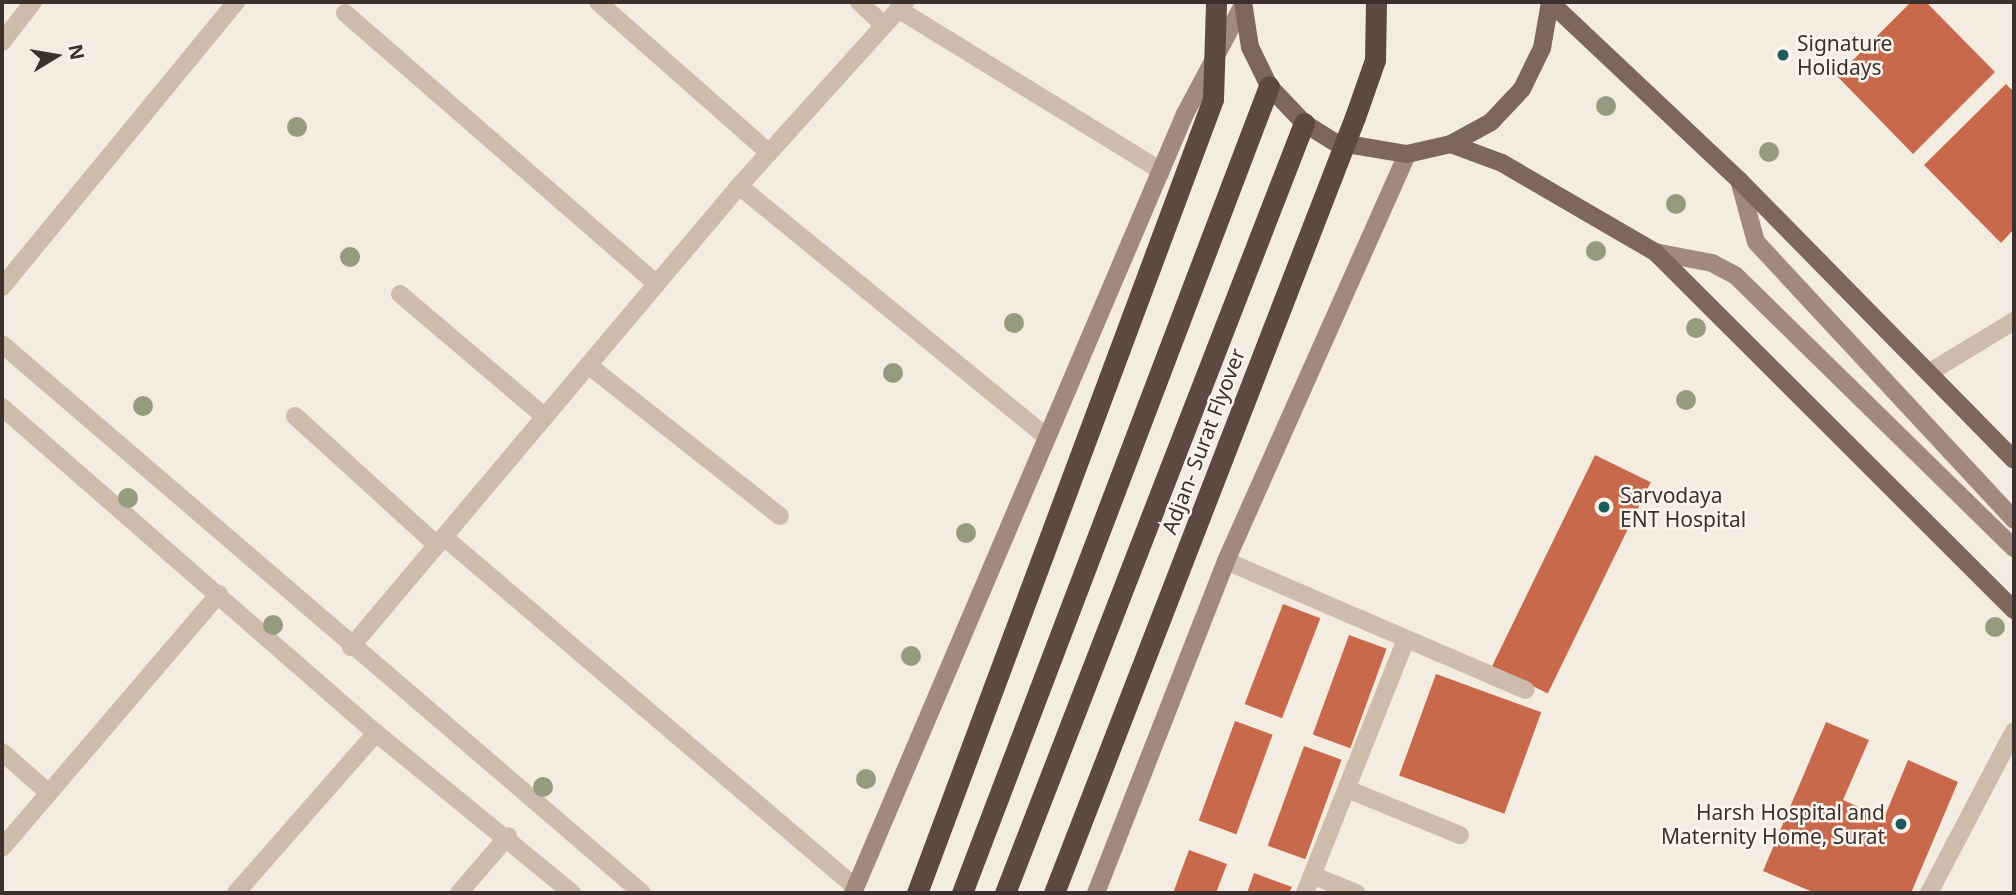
<!DOCTYPE html>
<style>
body{margin:0}
#map{position:relative;width:2016px;height:895px;overflow:hidden;background:#f4ebe1;font-family:"Noto Sans",sans-serif}
div>[style]{position:absolute}
.building>*{inset:0;background:#c8694b;transform-origin:0 0}
.street>*{height:18px;margin:-9px;padding:0 9px;transform-origin:9px;border-radius:9px;background:#cdbbac}
.secondary>*{height:18px;margin:-9px;padding:0 9px;transform-origin:9px;border-radius:9px;background:#a18a7d}
.primary>*{height:18px;margin:-9px;padding:0 9px;transform-origin:9px;border-radius:9px;background:#7d675c}
.highway>*{height:21px;margin:-10.5px;padding:0 10.5px;transform-origin:10.5px;border-radius:10.5px;background:#5c4a42}
.highway-bridge>*{height:21px;margin:-10.5px;padding:0 10.5px;transform-origin:10.5px;border-radius:10.5px;background:#5c4a42}
.trees>*{width:20px;height:20px;margin:-10px;border-radius:50%;background:#969b7f}
.dots>*{width:19px;height:19px;translate:-50% -50%;box-sizing:border-box;border:4px solid #fbf5ee;border-radius:50%}
span{translate:-50% -50%;white-space:nowrap;text-align:center;line-height:1.15;-webkit-text-stroke:5px #fbf5ee;paint-order:stroke}
.poi-label{font-size:21px;color:#3b302b}
.left{translate:0 -50%;text-align:left}
.right{translate:-100% -50%;text-align:right}
.street-label{font-size:21px;color:#3b302b}
.frame{position:absolute;inset:0;border:4px solid #3b302b;pointer-events:none}
.north{position:absolute;left:21px;top:21px;width:70px;height:70px;-webkit-text-stroke:5px #fbf5ee;paint-order:stroke;rotate:79deg;font-size:19px;font-weight:700;line-height:28px;text-align:center;color:#3b302b}
.north::after{content:'';display:block;margin:auto;width:24px;height:32px;background:#3b302b;clip-path:polygon(50% 0,100% 100%,50% 72%,0 100%)}
</style>
<div id="map">
<div class="building">
<div style="clip-path:polygon(1911px 2px,1926px 2px,1995px 72px,1913px 154px,1837px 76px)"></div>
<div style="clip-path:polygon(2006px 84px,2014px 92px,2014px 229px,2001px 243px,1924px 165px)"></div>
<div style="left:1595px;top:455px;width:62px;height:235px;rotate:26deg"></div>
<div style="left:1283px;top:604px;width:40px;height:107px;rotate:21deg"></div>
<div style="left:1349px;top:635px;width:40px;height:106px;rotate:20deg"></div>
<div style="left:1436px;top:674px;width:112px;height:108px;rotate:20deg"></div>
<div style="left:1235px;top:721px;width:40px;height:106px;rotate:20deg"></div>
<div style="clip-path:polygon(1826px 722px,1869px 740px,1843px 800px,1884px 818px,1908px 760px,1958px 782px,1911px 893px,1815px 893px,1763px 871px)"></div>
<div style="left:1304px;top:746px;width:40px;height:106px;rotate:20deg"></div>
<div style="clip-path:polygon(1189px 850px,1227px 864px,1216px 893px,1173px 893px)"></div>
<div style="clip-path:polygon(1254px 873px,1292px 887px,1289px 893px,1247px 893px)"></div>
</div>
<div class="street">
<div style="left:598px;top:2px;width:228px;rotate:41.4deg"></div>
<div style="left:859px;top:2px;width:34px;rotate:43deg"></div>
<div style="left:898px;top:9px;width:309px;rotate:31.6deg"></div>
<div style="left:345px;top:13px;width:413px;rotate:41deg"></div>
<div style="left:2px;top:42px;width:51px;rotate:-52.2deg"></div>
<div style="left:739px;top:186px;width:397px;rotate:39.2deg"></div>
<div style="left:2px;top:287px;width:369px;rotate:-50.6deg"></div>
<div style="left:400px;top:294px;width:190px;rotate:40.3deg"></div>
<div style="left:2px;top:344px;width:843px;rotate:40.62deg"></div>
<div style="left:588px;top:365px;width:244px;rotate:38.2deg"></div>
<div style="left:1930px;top:372px;width:98px;rotate:-31.3deg"></div>
<div style="left:2px;top:407px;width:496px;rotate:41.1deg"></div>
<div style="left:376px;top:733px;width:253px;rotate:39.2deg"></div>
<div style="left:295px;top:416px;width:192px;rotate:42.3deg"></div>
<div style="left:444px;top:537px;width:538px;rotate:40.41deg"></div>
<div style="left:1226px;top:561px;width:326px;rotate:23.3deg"></div>
<div style="left:351px;top:647px;width:603px;rotate:-49.91deg"></div>
<div style="left:739px;top:186px;width:248px;rotate:-47.9deg"></div>
<div style="left:2px;top:752px;width:62px;rotate:41.1deg"></div>
<div style="left:1347px;top:789px;width:122px;rotate:22.2deg"></div>
<div style="left:2px;top:848px;width:334px;rotate:-49.5deg"></div>
<div style="left:1312px;top:875px;width:48px;rotate:22.2deg"></div>
<div style="left:236px;top:893px;width:213px;rotate:-48.8deg"></div>
<div style="left:459px;top:893px;width:75px;rotate:-49.3deg"></div>
<div style="left:1305px;top:893px;width:273px;rotate:-68.3deg"></div>
<div style="left:1929px;top:893px;width:183px;rotate:-62.3deg"></div>
</div>
<div class="secondary">
<div style="left:1739px;top:180px;width:64px;rotate:74.7deg"></div>
<div style="left:1756px;top:242px;width:379px;rotate:47.1deg"></div>
<div style="left:1655px;top:252px;width:58px;rotate:10.9deg"></div>
<div style="left:1712px;top:263px;width:26px;rotate:28deg"></div>
<div style="left:1735px;top:275px;width:390px;rotate:44.4deg"></div>
<div style="left:853px;top:893px;width:847px;rotate:-66.92deg"></div>
<div style="left:1185px;top:114px;width:123px;rotate:-62deg"></div>
<div style="left:1096px;top:893px;width:357px;rotate:-68.6deg"></div>
<div style="left:1226px;top:561px;width:445px;rotate:-66deg"></div>
</div>
<div class="primary">
<div style="left:1243px;top:2px;width:46px;rotate:81.2deg"></div>
<div style="left:1250px;top:47px;width:43px;rotate:64deg"></div>
<div style="left:1269px;top:86px;width:51px;rotate:46.6deg"></div>
<div style="left:1304px;top:123px;width:36px;rotate:32deg"></div>
<div style="left:1335px;top:142px;width:73px;rotate:9.5deg"></div>
<div style="left:1407px;top:154px;width:45px;rotate:-12.8deg"></div>
<div style="left:1451px;top:144px;width:46px;rotate:-28.8deg"></div>
<div style="left:1491px;top:122px;width:45px;rotate:-46.8deg"></div>
<div style="left:1522px;top:89px;width:46px;rotate:-64deg"></div>
<div style="left:1542px;top:48px;width:47px;rotate:-80.1deg"></div>
<div style="left:1550px;top:2px;width:260px;rotate:43.3deg"></div>
<div style="left:1739px;top:180px;width:392px;rotate:45.5deg"></div>
<div style="left:1451px;top:144px;width:54px;rotate:20.4deg"></div>
<div style="left:1502px;top:163px;width:177px;rotate:30.2deg"></div>
<div style="left:1655px;top:252px;width:507px;rotate:44.92deg"></div>
</div>
<div class="highway">
<div style="left:962px;top:893px;width:863px;rotate:-69.17deg"></div>
<div style="left:1005px;top:893px;width:826px;rotate:-68.78deg"></div>
</div>
<div class="highway-bridge">
<div style="left:917px;top:893px;width:847px;rotate:-69.55deg"></div>
<div style="left:1213px;top:99px;width:97px;rotate:-88.2deg"></div>
<div style="left:1054px;top:893px;width:832px;rotate:-68.8deg"></div>
<div style="left:1355px;top:117px;width:60px;rotate:-70.7deg"></div>
<div style="left:1375px;top:60px;width:58px;rotate:-89deg"></div>
</div>
<div class="trees">
<div style="left:1606px;top:106px"></div>
<div style="left:297px;top:127px"></div>
<div style="left:1769px;top:152px"></div>
<div style="left:1676px;top:204px"></div>
<div style="left:1596px;top:251px"></div>
<div style="left:350px;top:257px"></div>
<div style="left:1014px;top:323px"></div>
<div style="left:1696px;top:328px"></div>
<div style="left:893px;top:373px"></div>
<div style="left:1686px;top:400px"></div>
<div style="left:143px;top:406px"></div>
<div style="left:128px;top:498px"></div>
<div style="left:966px;top:533px"></div>
<div style="left:273px;top:625px"></div>
<div style="left:1995px;top:627px"></div>
<div style="left:911px;top:656px"></div>
<div style="left:866px;top:779px"></div>
<div style="left:543px;top:787px"></div>
</div>
<div class="dots">
<div style="left:1783px;top:55px;background:#1f5a5e"></div>
<div style="left:1604px;top:507px;background:#1f5a5e"></div>
<div style="left:1901px;top:824px;background:#1f5a5e"></div>
</div>
<div class="poi-label">
<span class="left" style="left:1797px;top:55px">Signature<br>Holidays</span>
<span class="left" style="left:1620px;top:507px">Sarvodaya<br>ENT Hospital</span>
<span class="right" style="left:1885px;top:824px">Harsh Hospital and<br>Maternity Home, Surat</span>
</div>
<div class="street-label">
<span style="left:1203px;top:441px;rotate:-69deg">Adjan- Surat Flyover</span>
</div>
<div class="frame"></div>
<div class="north">N</div>
</div>
